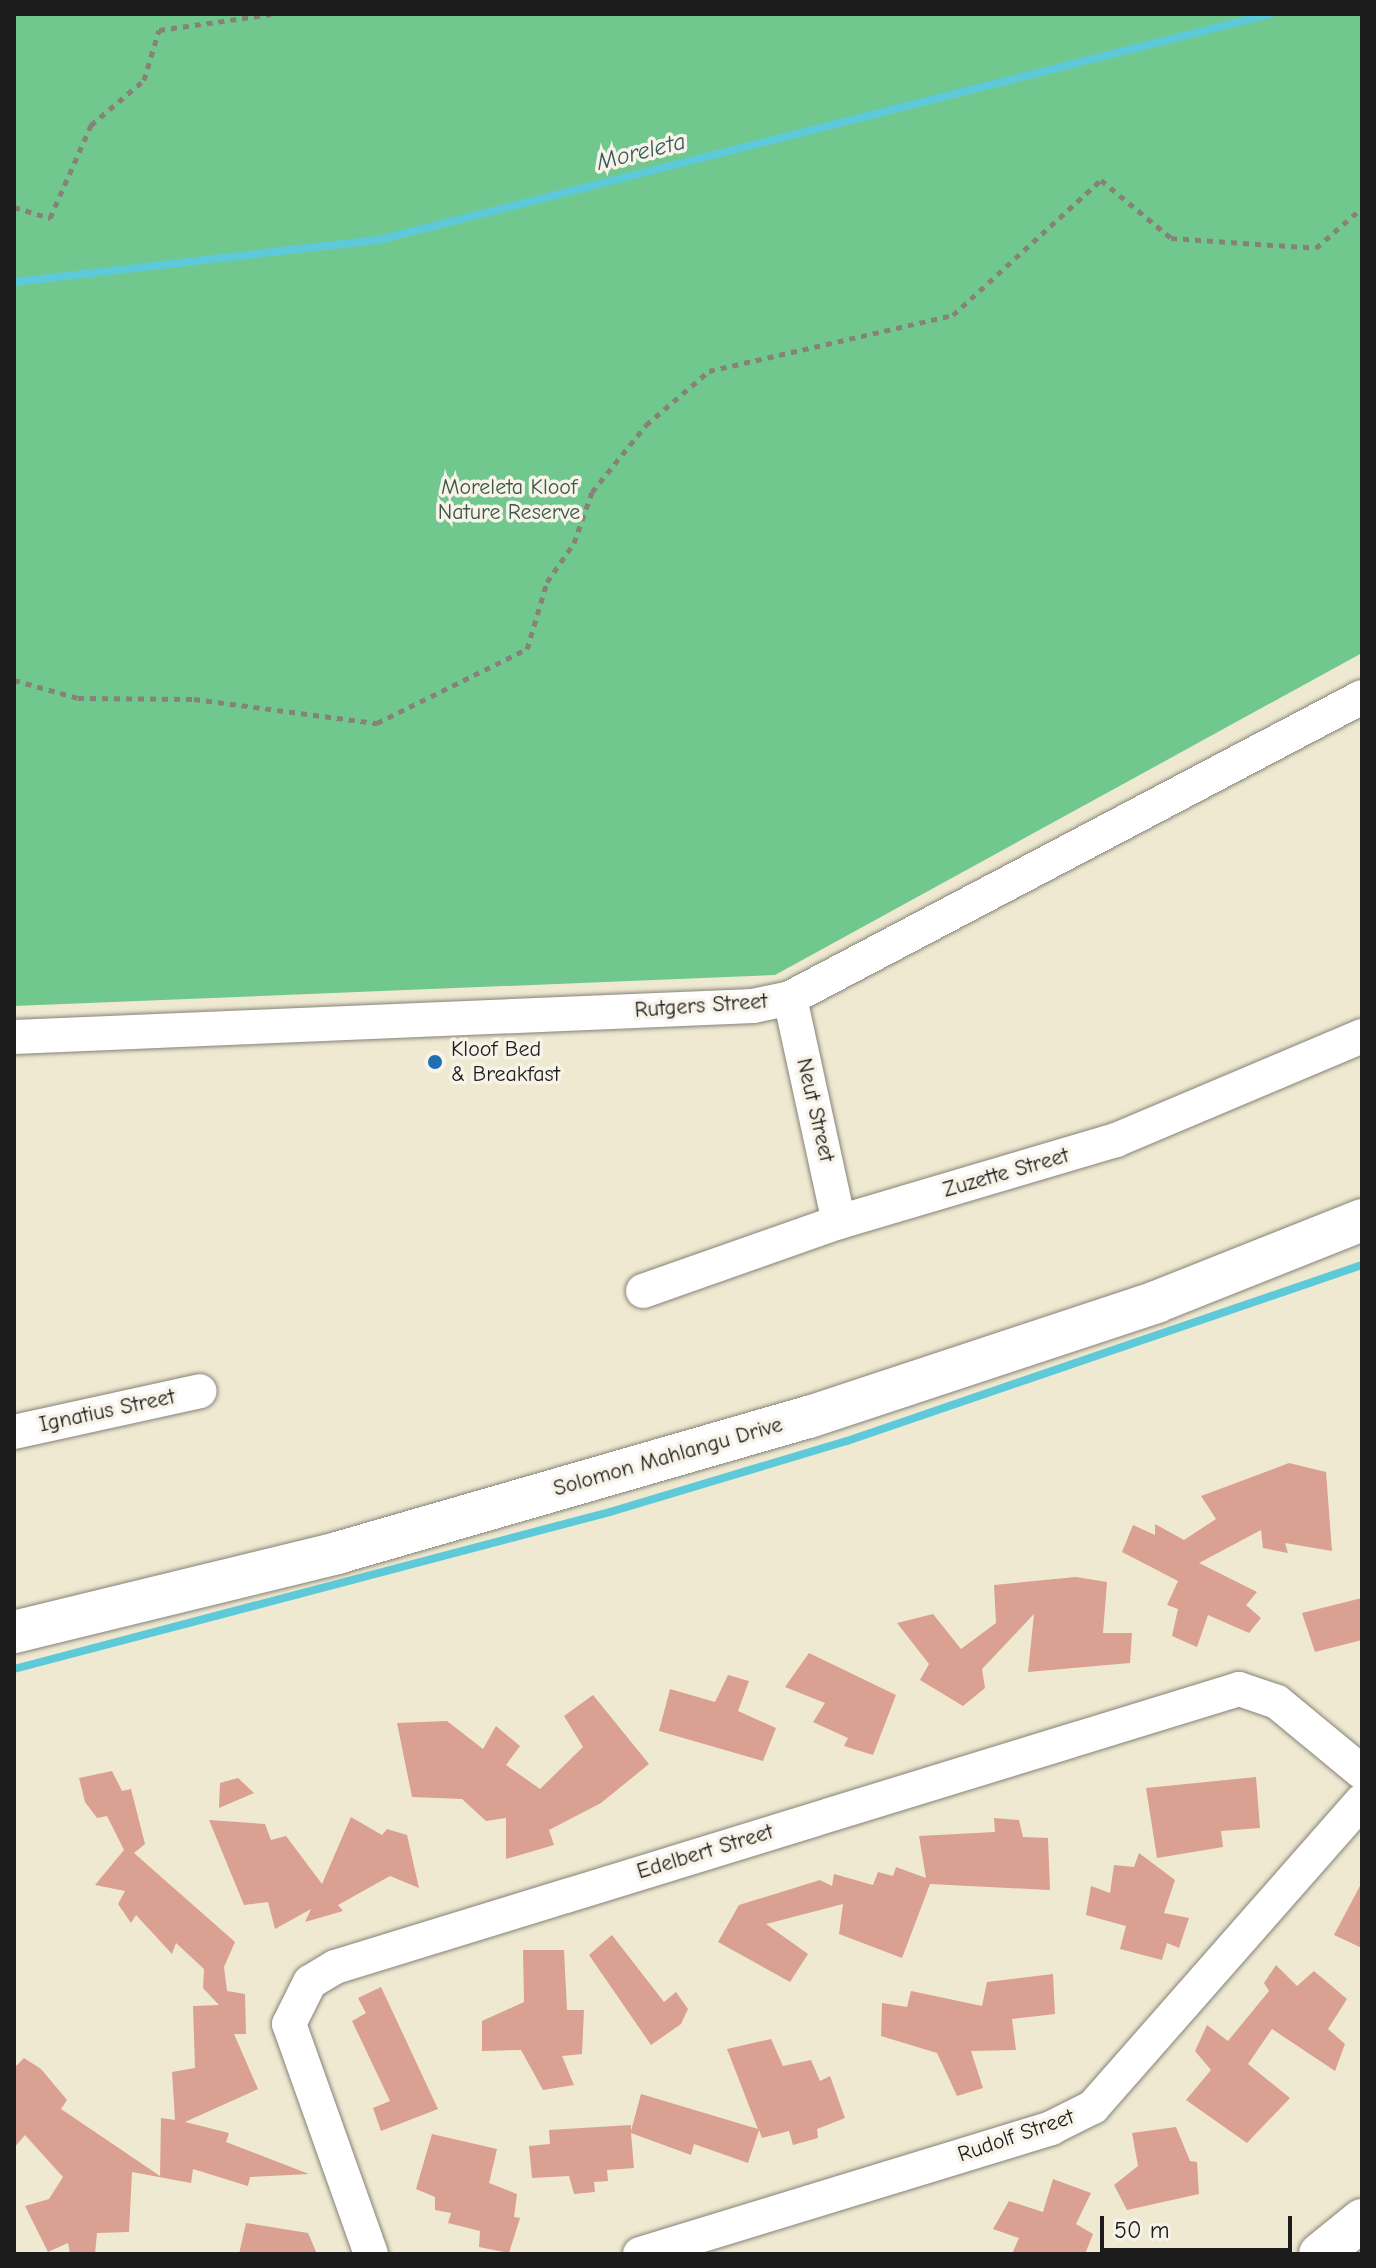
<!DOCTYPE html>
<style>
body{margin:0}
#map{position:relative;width:1376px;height:2268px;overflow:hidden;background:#efe9d2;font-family:"Comic Neue",sans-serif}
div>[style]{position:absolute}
.green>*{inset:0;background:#71c88e}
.stream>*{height:8px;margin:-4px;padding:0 4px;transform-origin:4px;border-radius:4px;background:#5ec9d8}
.building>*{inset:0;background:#daa091}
.path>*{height:5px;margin-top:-2.5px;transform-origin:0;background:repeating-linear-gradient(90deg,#868277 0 6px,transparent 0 12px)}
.roads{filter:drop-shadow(0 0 2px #868277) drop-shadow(0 0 2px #868277)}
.minor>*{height:34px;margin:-17px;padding:0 17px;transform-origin:17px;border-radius:17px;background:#fff}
.major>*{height:42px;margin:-21px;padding:0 21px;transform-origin:21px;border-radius:21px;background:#fff}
.dots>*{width:22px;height:22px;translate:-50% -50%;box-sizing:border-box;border:4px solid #f7f3e8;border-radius:50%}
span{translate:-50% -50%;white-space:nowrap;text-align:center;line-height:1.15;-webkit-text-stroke:7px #f7f3e8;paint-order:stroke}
.park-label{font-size:22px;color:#3a5844}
.street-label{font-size:22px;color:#1c1c1c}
.poi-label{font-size:22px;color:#1c1c1c}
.left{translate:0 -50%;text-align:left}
.water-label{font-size:24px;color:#33595e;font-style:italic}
.frame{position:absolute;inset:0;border:16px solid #1c1c1c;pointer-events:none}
.scale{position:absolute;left:1100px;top:2216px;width:192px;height:36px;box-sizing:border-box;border:4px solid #1c1c1c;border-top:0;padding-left:10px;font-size:24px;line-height:28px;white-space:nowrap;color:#1c1c1c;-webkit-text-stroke:6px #f7f3e8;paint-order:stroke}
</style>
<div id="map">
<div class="green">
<div style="clip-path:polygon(14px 14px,1362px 14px,1362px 653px,775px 975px,14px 1006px)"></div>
</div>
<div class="stream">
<div style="left:14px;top:282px;width:366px;rotate:-6.6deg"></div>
<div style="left:378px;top:240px;width:920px;rotate:-14.22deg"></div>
<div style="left:14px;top:1669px;width:616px;rotate:-14.76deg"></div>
<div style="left:610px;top:1512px;width:247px;rotate:-16.7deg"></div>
<div style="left:847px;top:1441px;width:544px;rotate:-18.87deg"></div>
</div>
<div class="building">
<div style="clip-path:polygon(1289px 1463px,1326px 1472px,1332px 1551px,1285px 1543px,1288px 1553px,1263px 1548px,1261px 1530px,1199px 1563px,1257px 1592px,1246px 1605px,1261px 1618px,1249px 1633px,1208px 1615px,1197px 1647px,1172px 1636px,1178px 1609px,1167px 1605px,1178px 1581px,1122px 1552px,1133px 1525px,1155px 1535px,1155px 1524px,1184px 1540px,1216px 1519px,1201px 1496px)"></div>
<div style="clip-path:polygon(1076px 1577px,1107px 1582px,1103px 1633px,1132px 1633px,1130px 1663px,1028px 1672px,1034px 1614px,982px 1669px,985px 1688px,963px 1706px,920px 1680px,929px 1664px,897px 1623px,933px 1614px,961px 1649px,996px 1623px,994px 1585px)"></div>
<div style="clip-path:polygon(1362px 1598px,1362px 1640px,1315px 1652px,1302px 1613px)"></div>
<div style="clip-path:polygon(809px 1653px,896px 1695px,873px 1755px,844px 1746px,848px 1738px,813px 1722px,825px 1703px,785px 1687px)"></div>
<div style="clip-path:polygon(728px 1675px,749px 1681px,738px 1711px,776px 1728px,763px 1761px,659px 1731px,670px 1689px,715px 1702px)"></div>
<div style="clip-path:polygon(593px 1695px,649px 1764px,601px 1803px,549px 1830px,554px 1845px,506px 1859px,506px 1818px,486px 1821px,462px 1799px,412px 1797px,397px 1723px,447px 1721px,483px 1749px,496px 1726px,520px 1746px,506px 1765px,540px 1789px,583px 1747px,564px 1716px)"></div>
<div style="clip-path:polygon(112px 1771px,122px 1791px,131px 1789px,145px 1844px,134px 1853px,235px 1942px,224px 1967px,227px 1991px,245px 1994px,246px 2034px,234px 2034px,258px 2089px,185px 2122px,229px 2133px,226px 2142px,309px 2174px,250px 2177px,248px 2186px,193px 2169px,191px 2183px,132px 2172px,129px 2232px,97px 2233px,95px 2254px,70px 2254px,68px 2243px,48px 2252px,25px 2206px,49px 2199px,63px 2177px,25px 2135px,14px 2148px,14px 2068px,24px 2058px,41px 2069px,67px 2100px,61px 2109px,160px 2176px,161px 2118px,175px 2120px,172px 2072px,195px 2068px,193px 2006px,219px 2005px,203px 1988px,204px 1969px,176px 1943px,172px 1954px,136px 1915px,131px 1923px,118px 1904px,125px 1891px,95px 1885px,124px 1850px,107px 1816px,97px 1818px,85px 1802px,79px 1778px)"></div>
<div style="clip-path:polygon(1256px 1777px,1260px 1828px,1221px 1831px,1223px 1847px,1157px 1858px,1146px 1788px)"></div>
<div style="clip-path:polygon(238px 1778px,254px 1793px,219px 1808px,220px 1783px)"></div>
<div style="clip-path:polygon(351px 1817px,382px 1835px,387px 1829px,407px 1835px,419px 1888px,390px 1876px,338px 1905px,343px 1911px,305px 1922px,311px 1909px,275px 1929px,268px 1902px,244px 1905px,209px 1820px,265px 1824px,271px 1840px,286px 1836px,322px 1884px)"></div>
<div style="clip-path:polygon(994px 1818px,1019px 1820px,1023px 1837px,1048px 1838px,1050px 1890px,930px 1884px,902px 1958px,839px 1934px,843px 1904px,766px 1924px,808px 1954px,790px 1982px,718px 1942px,739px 1905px,820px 1880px,832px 1886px,834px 1874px,873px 1885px,878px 1872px,893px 1876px,896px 1867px,926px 1878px,919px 1836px,995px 1832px)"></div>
<div style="clip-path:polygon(1139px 1853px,1175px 1880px,1164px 1913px,1189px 1918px,1179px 1948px,1167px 1943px,1162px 1960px,1120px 1949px,1126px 1926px,1086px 1915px,1091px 1886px,1110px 1893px,1114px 1865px,1134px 1867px)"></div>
<div style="clip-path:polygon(1362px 1882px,1362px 1948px,1334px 1935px)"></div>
<div style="clip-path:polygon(612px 1935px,664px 2002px,676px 1992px,688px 2009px,681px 2024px,651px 2045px,589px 1955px)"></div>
<div style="clip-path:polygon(523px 1950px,564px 1950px,567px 2010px,584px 2010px,582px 2054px,562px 2056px,574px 2085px,543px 2090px,521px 2050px,482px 2051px,482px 2021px,524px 2002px)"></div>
<div style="clip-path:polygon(1276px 1965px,1297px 1986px,1314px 1971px,1347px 1999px,1328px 2029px,1345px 2044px,1335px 2071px,1272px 2029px,1248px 2064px,1290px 2098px,1247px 2143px,1186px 2100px,1211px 2070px,1195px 2051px,1207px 2025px,1228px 2041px,1269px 1991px,1264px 1983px)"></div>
<div style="clip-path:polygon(1053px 1974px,1055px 2014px,1012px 2019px,1016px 2050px,971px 2051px,983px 2088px,957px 2096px,937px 2053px,881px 2036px,882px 2003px,907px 2007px,911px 1991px,982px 2006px,987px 1982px)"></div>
<div style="clip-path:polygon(381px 1987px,438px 2109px,381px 2131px,373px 2108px,390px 2101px,352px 2021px,366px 2013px,358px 1998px)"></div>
<div style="clip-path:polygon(771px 2039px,783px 2066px,811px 2060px,820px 2081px,830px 2076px,845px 2118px,817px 2129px,818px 2138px,793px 2145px,789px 2131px,762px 2138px,759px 2130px,748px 2163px,694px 2144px,691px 2155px,631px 2133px,634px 2168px,607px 2170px,608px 2181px,594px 2182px,595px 2192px,574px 2194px,569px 2176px,532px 2178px,529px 2146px,550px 2144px,549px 2130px,631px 2125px,631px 2131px,641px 2094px,758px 2129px,727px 2049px)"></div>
<div style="clip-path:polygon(1176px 2127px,1190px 2161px,1197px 2162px,1199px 2194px,1127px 2210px,1114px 2185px,1138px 2166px,1132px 2133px)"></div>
<div style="clip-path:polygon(432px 2134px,497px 2149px,489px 2183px,517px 2194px,514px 2217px,520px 2218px,509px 2253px,479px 2247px,480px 2231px,448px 2223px,451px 2213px,435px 2210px,435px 2197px,416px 2189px)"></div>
<div style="clip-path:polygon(1053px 2179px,1091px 2193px,1076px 2224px,1093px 2234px,1085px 2254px,1012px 2254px,1019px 2238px,993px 2229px,1009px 2201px,1043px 2212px)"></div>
<div style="clip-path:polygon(246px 2223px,308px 2233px,317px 2254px,239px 2254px)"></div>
</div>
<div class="path">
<div style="left:14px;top:207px;width:38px;rotate:17deg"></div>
<div style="left:50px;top:218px;width:102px;rotate:-66.2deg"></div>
<div style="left:91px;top:125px;width:70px;rotate:-40.3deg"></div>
<div style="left:144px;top:80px;width:52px;rotate:-73.3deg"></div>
<div style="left:159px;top:30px;width:113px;rotate:-8.1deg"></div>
<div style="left:14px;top:680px;width:66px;rotate:15.7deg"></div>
<div style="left:78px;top:698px;width:116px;rotate:0.5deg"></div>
<div style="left:194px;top:699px;width:185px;rotate:7.5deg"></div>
<div style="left:377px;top:723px;width:167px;rotate:-26.3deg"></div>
<div style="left:527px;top:649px;width:70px;rotate:-73.4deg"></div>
<div style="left:547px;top:582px;width:47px;rotate:-55.3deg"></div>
<div style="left:574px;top:543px;width:54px;rotate:-70.6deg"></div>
<div style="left:592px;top:492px;width:86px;rotate:-51.1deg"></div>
<div style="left:646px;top:425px;width:83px;rotate:-40.6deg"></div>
<div style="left:709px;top:371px;width:250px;rotate:-12.9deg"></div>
<div style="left:953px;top:315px;width:200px;rotate:-42.4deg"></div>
<div style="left:1101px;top:180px;width:91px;rotate:39.6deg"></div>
<div style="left:1171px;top:238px;width:145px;rotate:3.9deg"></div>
<div style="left:1316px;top:248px;width:61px;rotate:-41deg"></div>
</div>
<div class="roads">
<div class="minor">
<div style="left:790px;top:998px;width:229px;rotate:77.7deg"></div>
<div style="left:14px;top:1037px;width:740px;rotate:-2.4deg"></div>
<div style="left:753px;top:1006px;width:38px;rotate:-12deg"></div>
<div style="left:790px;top:998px;width:646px;rotate:-27.75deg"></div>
<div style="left:643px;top:1291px;width:208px;rotate:-19.4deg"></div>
<div style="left:839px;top:1222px;width:289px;rotate:-16.5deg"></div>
<div style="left:1116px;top:1140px;width:267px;rotate:-22.9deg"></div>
<div style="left:14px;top:1432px;width:190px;rotate:-12.4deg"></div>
<div style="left:371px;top:2254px;width:244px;rotate:-109.6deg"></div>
<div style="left:289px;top:2024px;width:47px;rotate:-63.4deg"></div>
<div style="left:310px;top:1982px;width:29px;rotate:-31deg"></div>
<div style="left:335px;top:1967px;width:946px;rotate:-17.09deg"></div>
<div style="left:1239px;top:1689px;width:40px;rotate:18.9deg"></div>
<div style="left:1277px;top:1702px;width:110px;rotate:39.5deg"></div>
<div style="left:640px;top:2254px;width:430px;rotate:-17deg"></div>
<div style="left:1051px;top:2128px;width:47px;rotate:-26.6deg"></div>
<div style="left:1093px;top:2107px;width:407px;rotate:-48.7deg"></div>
</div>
<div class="major">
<div style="left:14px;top:1632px;width:333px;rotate:-13.7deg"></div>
<div style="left:337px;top:1553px;width:491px;rotate:-16.1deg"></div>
<div style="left:809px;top:1417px;width:366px;rotate:-18.3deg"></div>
<div style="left:1156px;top:1302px;width:222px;rotate:-21.7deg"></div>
<div style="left:1320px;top:2254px;width:54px;rotate:-39deg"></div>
</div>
</div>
<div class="dots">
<div style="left:435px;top:1062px;background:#1f6fb2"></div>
</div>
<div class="park-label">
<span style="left:509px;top:500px">Moreleta Kloof<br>Nature Reserve</span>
</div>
<div class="street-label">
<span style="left:701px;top:1006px;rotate:-4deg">Rutgers Street</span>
<span style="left:815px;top:1110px;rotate:77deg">Neut Street</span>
<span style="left:1006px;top:1173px;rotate:-16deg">Zuzette Street</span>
<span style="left:107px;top:1411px;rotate:-12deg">Ignatius Street</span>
<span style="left:668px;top:1457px;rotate:-16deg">Solomon Mahlangu Drive</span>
<span style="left:705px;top:1852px;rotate:-17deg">Edelbert Street</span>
<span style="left:1016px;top:2136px;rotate:-19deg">Rudolf Street</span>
</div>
<div class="poi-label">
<span class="left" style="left:451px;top:1062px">Kloof Bed<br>&amp; Breakfast</span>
</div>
<div class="water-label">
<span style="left:641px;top:152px;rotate:-14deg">Moreleta</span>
</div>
<div class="frame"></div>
<div class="scale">50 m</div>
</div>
